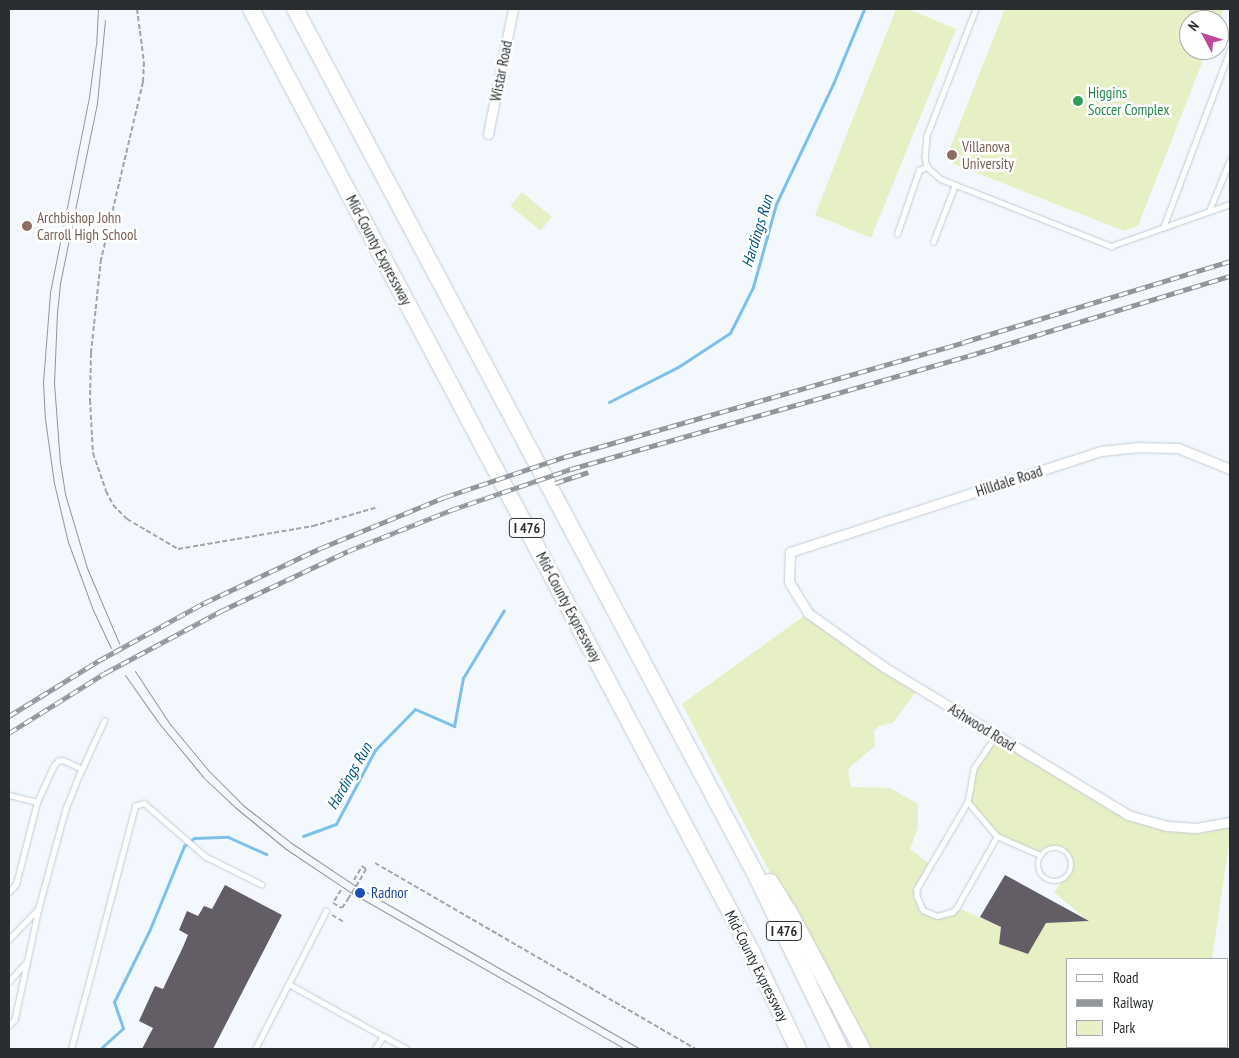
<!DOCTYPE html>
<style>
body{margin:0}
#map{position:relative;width:1239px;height:1058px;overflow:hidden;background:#f2f8fd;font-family:"PT Sans Narrow",sans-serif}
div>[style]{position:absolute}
.green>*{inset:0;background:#e7efc5;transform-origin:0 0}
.stream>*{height:3px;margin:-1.5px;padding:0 1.5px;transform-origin:1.5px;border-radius:1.5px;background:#7ec0ec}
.building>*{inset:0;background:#635d66}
.path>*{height:2px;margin-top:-1px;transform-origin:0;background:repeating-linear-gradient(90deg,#a0a5a9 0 5px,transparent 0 7.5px)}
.roads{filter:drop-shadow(0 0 1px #c3ccd5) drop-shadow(0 0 1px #c3ccd5)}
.service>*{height:4.5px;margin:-2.25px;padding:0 2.25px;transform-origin:2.25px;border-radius:2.25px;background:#fff}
.service>.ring{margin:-2.25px;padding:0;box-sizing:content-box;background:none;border:4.5px solid #fff;border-radius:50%}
.minor>*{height:9px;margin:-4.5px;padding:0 4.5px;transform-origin:4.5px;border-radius:4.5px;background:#fff}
.motorway>*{height:16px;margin:-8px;padding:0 8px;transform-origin:8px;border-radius:8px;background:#fff}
.tram>*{height:1px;margin:-0.5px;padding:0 0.5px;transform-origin:0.5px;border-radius:0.5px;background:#91969a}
.rail>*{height:5px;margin-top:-2.5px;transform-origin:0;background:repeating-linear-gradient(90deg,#fff 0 9px,#91969a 0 18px);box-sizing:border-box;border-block:1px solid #91969a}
.path-bridge>*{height:2px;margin-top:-1px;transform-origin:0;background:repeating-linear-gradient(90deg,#a0a5a9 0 5px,transparent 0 7.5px)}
.dots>*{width:14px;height:14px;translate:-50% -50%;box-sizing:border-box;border:2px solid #fff;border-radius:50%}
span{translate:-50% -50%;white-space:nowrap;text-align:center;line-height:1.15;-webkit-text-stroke:5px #fff;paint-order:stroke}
.shield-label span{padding:1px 4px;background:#fff;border:1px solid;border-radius:4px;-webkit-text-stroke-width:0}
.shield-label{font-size:14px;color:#2a2e31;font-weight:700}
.street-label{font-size:15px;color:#2a2e31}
.leisure-label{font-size:15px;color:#27864d}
.left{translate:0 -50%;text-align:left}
.education-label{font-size:15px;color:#785e54}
.transit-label{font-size:15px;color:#164399}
.water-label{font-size:16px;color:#025881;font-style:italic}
.frame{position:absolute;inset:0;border:10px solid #2a2e31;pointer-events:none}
.legend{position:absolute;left:1066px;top:958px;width:162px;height:90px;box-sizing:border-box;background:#fff;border:1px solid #aaabad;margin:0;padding:6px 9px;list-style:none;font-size:15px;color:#2a2e31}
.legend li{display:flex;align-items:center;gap:10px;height:25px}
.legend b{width:25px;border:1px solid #aaabad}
.north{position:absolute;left:1179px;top:10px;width:50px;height:50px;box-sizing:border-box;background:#fff;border:1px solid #aaabad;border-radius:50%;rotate:310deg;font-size:14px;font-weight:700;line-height:20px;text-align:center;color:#2a2e31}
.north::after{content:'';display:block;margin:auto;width:18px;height:22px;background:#bf479b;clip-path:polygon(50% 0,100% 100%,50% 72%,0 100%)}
</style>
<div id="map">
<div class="green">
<div style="clip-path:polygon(896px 9px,908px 9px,956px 29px,871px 238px,815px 215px)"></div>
<div style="clip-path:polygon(1005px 9px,1224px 9px,1219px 21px,1189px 20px,1189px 50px,1207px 50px,1138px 226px,1124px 231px,954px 164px,949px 151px)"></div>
<div style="left:522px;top:192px;width:39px;height:18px;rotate:40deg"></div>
<div style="clip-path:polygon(808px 613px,919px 688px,893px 723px,879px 726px,874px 731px,875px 746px,848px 769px,851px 787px,890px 788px,918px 804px,918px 828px,910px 849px,931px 865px,917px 889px,919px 904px,930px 914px,945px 916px,957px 907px,1001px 927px,999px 944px,1028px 954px,1046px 923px,1088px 921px,1054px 892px,1071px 869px,1071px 858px,1068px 854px,1054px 847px,1040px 855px,997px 836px,968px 802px,974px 769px,996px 736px,1128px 815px,1167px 826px,1230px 822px,1230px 837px,1212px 959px,1068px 959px,1068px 1047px,1228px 1046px,1230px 1049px,862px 1049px,682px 704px)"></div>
</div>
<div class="stream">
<div style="left:609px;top:402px;width:77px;rotate:-26.9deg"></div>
<div style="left:678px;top:367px;width:62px;rotate:-33.2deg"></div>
<div style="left:730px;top:333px;width:51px;rotate:-63.4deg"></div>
<div style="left:753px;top:287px;width:86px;rotate:-74.5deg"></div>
<div style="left:776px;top:204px;width:133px;rotate:-64.6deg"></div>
<div style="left:833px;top:84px;width:81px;rotate:-67.5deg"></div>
<div style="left:303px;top:836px;width:35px;rotate:-20deg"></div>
<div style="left:336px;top:824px;width:84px;rotate:-62.2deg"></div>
<div style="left:375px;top:750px;width:57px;rotate:-45.7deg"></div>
<div style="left:415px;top:709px;width:43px;rotate:23.6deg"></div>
<div style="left:454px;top:726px;width:49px;rotate:-79.4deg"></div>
<div style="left:463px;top:678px;width:79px;rotate:-58.9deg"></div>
<div style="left:100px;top:1049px;width:31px;rotate:-42deg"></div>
<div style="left:123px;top:1028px;width:28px;rotate:-109deg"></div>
<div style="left:114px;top:1002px;width:81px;rotate:-63.7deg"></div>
<div style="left:150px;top:929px;width:90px;rotate:-67.7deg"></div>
<div style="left:184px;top:846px;width:13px;rotate:-39deg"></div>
<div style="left:194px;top:838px;width:34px;rotate:-2deg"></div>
<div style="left:228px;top:837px;width:42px;rotate:24.1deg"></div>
</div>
<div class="building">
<div style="clip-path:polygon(1005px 875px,1089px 921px,1046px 923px,1028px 954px,999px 944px,1001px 927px,980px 917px)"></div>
<div style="clip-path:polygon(225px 885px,282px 915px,213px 1049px,142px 1049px,153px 1028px,139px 1021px,155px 986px,163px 989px,183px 947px,188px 935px,179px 930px,187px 911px,198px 916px,204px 906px,212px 909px)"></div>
</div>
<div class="path">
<div style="left:137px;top:9px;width:53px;rotate:82.5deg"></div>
<div style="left:144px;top:62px;width:20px;rotate:93deg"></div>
<div style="left:143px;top:82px;width:182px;rotate:103.3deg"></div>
<div style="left:101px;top:259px;width:95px;rotate:96.1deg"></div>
<div style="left:91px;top:353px;width:47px;rotate:91.2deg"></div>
<div style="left:90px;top:400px;width:53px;rotate:86.8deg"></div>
<div style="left:93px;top:453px;width:40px;rotate:71.1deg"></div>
<div style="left:106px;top:491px;width:16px;rotate:63deg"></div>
<div style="left:113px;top:505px;width:20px;rotate:45deg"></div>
<div style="left:127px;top:519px;width:59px;rotate:30.5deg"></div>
<div style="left:178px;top:549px;width:137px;rotate:-9.7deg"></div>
<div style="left:313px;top:526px;width:68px;rotate:-16.3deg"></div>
<div style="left:375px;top:863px;width:371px;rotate:30.1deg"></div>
<div style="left:354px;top:880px;width:16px;rotate:-60deg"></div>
<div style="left:362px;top:866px;width:5px;rotate:37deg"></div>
<div style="left:366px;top:869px;width:10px;rotate:119deg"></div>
<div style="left:341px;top:890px;width:15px;rotate:122deg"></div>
<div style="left:333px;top:903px;width:10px;rotate:29deg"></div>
<div style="left:342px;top:908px;width:11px;rotate:-56deg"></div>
<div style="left:332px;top:915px;width:14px;rotate:30deg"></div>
</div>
<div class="roads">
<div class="service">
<div style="left:976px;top:9px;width:136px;rotate:111.1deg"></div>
<div style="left:927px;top:136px;width:21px;rotate:95deg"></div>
<div style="left:925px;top:157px;width:10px;rotate:79deg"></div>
<div style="left:927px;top:167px;width:18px;rotate:41deg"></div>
<div style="left:941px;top:179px;width:183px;rotate:21.5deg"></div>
<div style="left:1111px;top:246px;width:126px;rotate:-19.4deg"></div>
<div style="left:1209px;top:211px;width:55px;rotate:-67.6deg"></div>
<div style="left:1163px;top:228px;width:190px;rotate:-69.4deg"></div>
<div style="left:897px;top:234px;width:68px;rotate:-71deg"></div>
<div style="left:919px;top:170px;width:9px;rotate:-21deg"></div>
<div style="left:933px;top:242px;width:61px;rotate:-68.9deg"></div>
<div style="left:996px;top:736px;width:40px;rotate:124deg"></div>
<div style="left:974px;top:769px;width:34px;rotate:100deg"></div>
<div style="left:968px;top:802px;width:45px;rotate:49.5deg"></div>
<div style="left:997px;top:836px;width:47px;rotate:23.8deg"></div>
<div style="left:82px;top:769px;width:53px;rotate:-65.4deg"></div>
<div style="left:9px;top:795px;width:29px;rotate:14deg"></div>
<div style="left:37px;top:802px;width:41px;rotate:-65.3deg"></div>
<div style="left:54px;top:765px;width:6px;rotate:-45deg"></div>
<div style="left:58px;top:761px;width:5px;rotate:-11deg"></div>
<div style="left:63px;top:760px;width:21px;rotate:25deg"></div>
<div style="left:82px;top:769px;width:43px;rotate:111.8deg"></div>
<div style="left:66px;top:809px;width:103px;rotate:105.3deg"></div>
<div style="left:39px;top:908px;width:115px;rotate:102.1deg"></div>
<div style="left:15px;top:1020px;width:8px;rotate:135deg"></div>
<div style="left:968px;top:802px;width:101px;rotate:120.4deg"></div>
<div style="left:917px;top:889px;width:7px;rotate:90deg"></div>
<div style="left:917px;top:896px;width:15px;rotate:67deg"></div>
<div style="left:923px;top:910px;width:15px;rotate:23deg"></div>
<div style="left:937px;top:916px;width:16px;rotate:-15deg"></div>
<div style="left:952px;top:912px;width:7px;rotate:-45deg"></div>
<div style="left:957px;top:907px;width:81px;rotate:-60.6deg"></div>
<div class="ring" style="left:1038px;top:848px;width:29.5px;height:29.5px"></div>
<div style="left:9px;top:892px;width:11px;rotate:-49deg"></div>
<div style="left:16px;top:884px;width:85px;rotate:-75.6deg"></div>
<div style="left:9px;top:939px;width:43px;rotate:-45.9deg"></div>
<div style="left:9px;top:981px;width:26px;rotate:-47deg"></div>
<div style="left:289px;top:984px;width:107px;rotate:29deg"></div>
<div style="left:71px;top:1049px;width:251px;rotate:-75.2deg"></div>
<div style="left:135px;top:806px;width:9px;rotate:-18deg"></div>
<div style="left:144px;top:803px;width:81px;rotate:41deg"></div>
<div style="left:205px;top:856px;width:63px;rotate:26.6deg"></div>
<div style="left:255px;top:1049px;width:155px;rotate:-62.8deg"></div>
<div style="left:375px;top:1049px;width:15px;rotate:-58deg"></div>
<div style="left:383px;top:1036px;width:27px;rotate:28deg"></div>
</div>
<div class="minor">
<div style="left:488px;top:134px;width:127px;rotate:-78.7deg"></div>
<div style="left:1230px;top:469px;width:56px;rotate:-158deg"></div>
<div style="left:1178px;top:448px;width:39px;rotate:-179deg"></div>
<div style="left:1139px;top:447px;width:38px;rotate:174deg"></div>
<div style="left:1101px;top:451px;width:327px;rotate:162deg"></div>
<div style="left:790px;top:552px;width:30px;rotate:92deg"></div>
<div style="left:789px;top:582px;width:36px;rotate:58deg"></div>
<div style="left:808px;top:613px;width:93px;rotate:35.4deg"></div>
<div style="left:884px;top:667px;width:285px;rotate:31.2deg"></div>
<div style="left:1128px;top:815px;width:41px;rotate:15.8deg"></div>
<div style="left:1167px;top:826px;width:29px;rotate:4deg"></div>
<div style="left:1196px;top:828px;width:35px;rotate:-10deg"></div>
</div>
<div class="motorway">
<div style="left:251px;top:9px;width:1069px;rotate:62.04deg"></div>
<div style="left:752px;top:953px;width:106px;rotate:64.4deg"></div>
<div style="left:295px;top:9px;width:979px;rotate:61.97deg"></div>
<div style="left:755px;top:873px;width:195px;rotate:64.2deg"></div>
<div style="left:770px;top:882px;width:36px;rotate:58deg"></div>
<div style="left:789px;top:912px;width:155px;rotate:61.9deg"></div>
</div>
</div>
<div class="tram">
<div style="left:98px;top:9px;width:35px;rotate:93deg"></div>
<div style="left:96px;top:44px;width:53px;rotate:97.5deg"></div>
<div style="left:89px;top:97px;width:200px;rotate:101.3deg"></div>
<div style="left:50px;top:293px;width:89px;rotate:94.5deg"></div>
<div style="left:43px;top:382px;width:37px;rotate:87deg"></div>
<div style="left:45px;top:419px;width:65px;rotate:82deg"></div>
<div style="left:54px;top:483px;width:61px;rotate:76.7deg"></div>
<div style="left:68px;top:542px;width:72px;rotate:69.8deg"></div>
<div style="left:93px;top:610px;width:42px;rotate:64.7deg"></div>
<div style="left:105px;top:20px;width:83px;rotate:95.5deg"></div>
<div style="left:97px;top:103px;width:185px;rotate:101.6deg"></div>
<div style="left:60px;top:284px;width:28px;rotate:96deg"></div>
<div style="left:57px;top:312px;width:71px;rotate:92.4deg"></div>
<div style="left:54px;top:383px;width:79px;rotate:85.7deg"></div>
<div style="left:60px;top:462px;width:32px;rotate:81deg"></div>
<div style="left:65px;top:494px;width:77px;rotate:73.4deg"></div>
<div style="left:87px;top:568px;width:82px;rotate:66.9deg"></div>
<div style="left:135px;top:671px;width:64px;rotate:56.6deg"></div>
<div style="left:170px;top:724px;width:60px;rotate:50.4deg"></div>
<div style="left:208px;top:770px;width:51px;rotate:45deg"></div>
<div style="left:244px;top:806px;width:58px;rotate:38deg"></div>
<div style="left:290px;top:842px;width:77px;rotate:33.9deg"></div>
<div style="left:354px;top:885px;width:330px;rotate:29.8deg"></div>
<div style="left:125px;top:675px;width:57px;rotate:54.9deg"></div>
<div style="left:158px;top:722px;width:72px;rotate:50.6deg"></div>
<div style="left:204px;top:778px;width:44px;rotate:43.2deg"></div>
<div style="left:236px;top:808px;width:65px;rotate:39.4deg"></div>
<div style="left:286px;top:849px;width:77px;rotate:33.9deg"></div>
<div style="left:350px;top:892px;width:317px;rotate:29.7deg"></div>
</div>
<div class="rail">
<div style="left:555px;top:483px;width:35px;rotate:-18deg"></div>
<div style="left:9px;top:716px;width:105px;rotate:-31.7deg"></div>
<div style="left:98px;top:661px;width:121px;rotate:-28.7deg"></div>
<div style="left:204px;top:603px;width:129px;rotate:-25.2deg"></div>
<div style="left:321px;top:548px;width:134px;rotate:-22.4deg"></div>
<div style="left:445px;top:497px;width:126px;rotate:-18.6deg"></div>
<div style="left:564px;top:457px;width:416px;rotate:-16deg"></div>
<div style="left:964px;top:342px;width:278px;rotate:-16.9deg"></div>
<div style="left:9px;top:733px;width:113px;rotate:-32deg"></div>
<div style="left:105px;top:673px;width:132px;rotate:-28.1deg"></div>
<div style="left:221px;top:611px;width:140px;rotate:-25.3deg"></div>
<div style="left:348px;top:551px;width:111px;rotate:-21.7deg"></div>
<div style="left:451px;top:510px;width:127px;rotate:-18.9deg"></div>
<div style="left:571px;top:469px;width:413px;rotate:-15.9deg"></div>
<div style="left:968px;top:356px;width:274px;rotate:-17deg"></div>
</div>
<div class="path-bridge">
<div style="left:348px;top:899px;width:25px;rotate:-58deg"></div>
</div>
<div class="dots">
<div style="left:1078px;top:101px;background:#2e9e5b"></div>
<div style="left:952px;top:155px;background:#8d6e63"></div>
<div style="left:27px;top:226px;background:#8d6e63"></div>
<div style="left:360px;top:893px;background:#1a4fb4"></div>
</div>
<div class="shield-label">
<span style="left:527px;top:528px">I 476</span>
<span style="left:784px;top:931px">I 476</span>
</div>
<div class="street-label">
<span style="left:501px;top:71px;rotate:-79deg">Wistar Road</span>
<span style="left:379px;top:250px;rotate:62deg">Mid-County Expressway</span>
<span style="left:1009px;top:481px;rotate:-18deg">Hilldale Road</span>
<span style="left:569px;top:607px;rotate:62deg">Mid-County Expressway</span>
<span style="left:982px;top:727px;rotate:32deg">Ashwood Road</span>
<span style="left:757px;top:966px;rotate:63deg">Mid-County Expressway</span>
</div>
<div class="leisure-label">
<span class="left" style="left:1088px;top:101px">Higgins<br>Soccer Complex</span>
</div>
<div class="education-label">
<span class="left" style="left:962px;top:155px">Villanova<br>University</span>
<span class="left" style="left:37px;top:226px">Archbishop John<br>Carroll High School</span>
</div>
<div class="transit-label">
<span class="left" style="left:371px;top:893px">Radnor</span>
</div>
<div class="water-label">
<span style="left:757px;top:231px;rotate:-73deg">Hardings Run</span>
<span style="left:349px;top:776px;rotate:-60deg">Hardings Run</span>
</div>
<div class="frame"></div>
<ul class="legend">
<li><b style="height:6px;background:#fff"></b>Road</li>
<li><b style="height:6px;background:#91969a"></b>Railway</li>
<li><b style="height:14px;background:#e7efc5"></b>Park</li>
</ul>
<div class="north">N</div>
</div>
